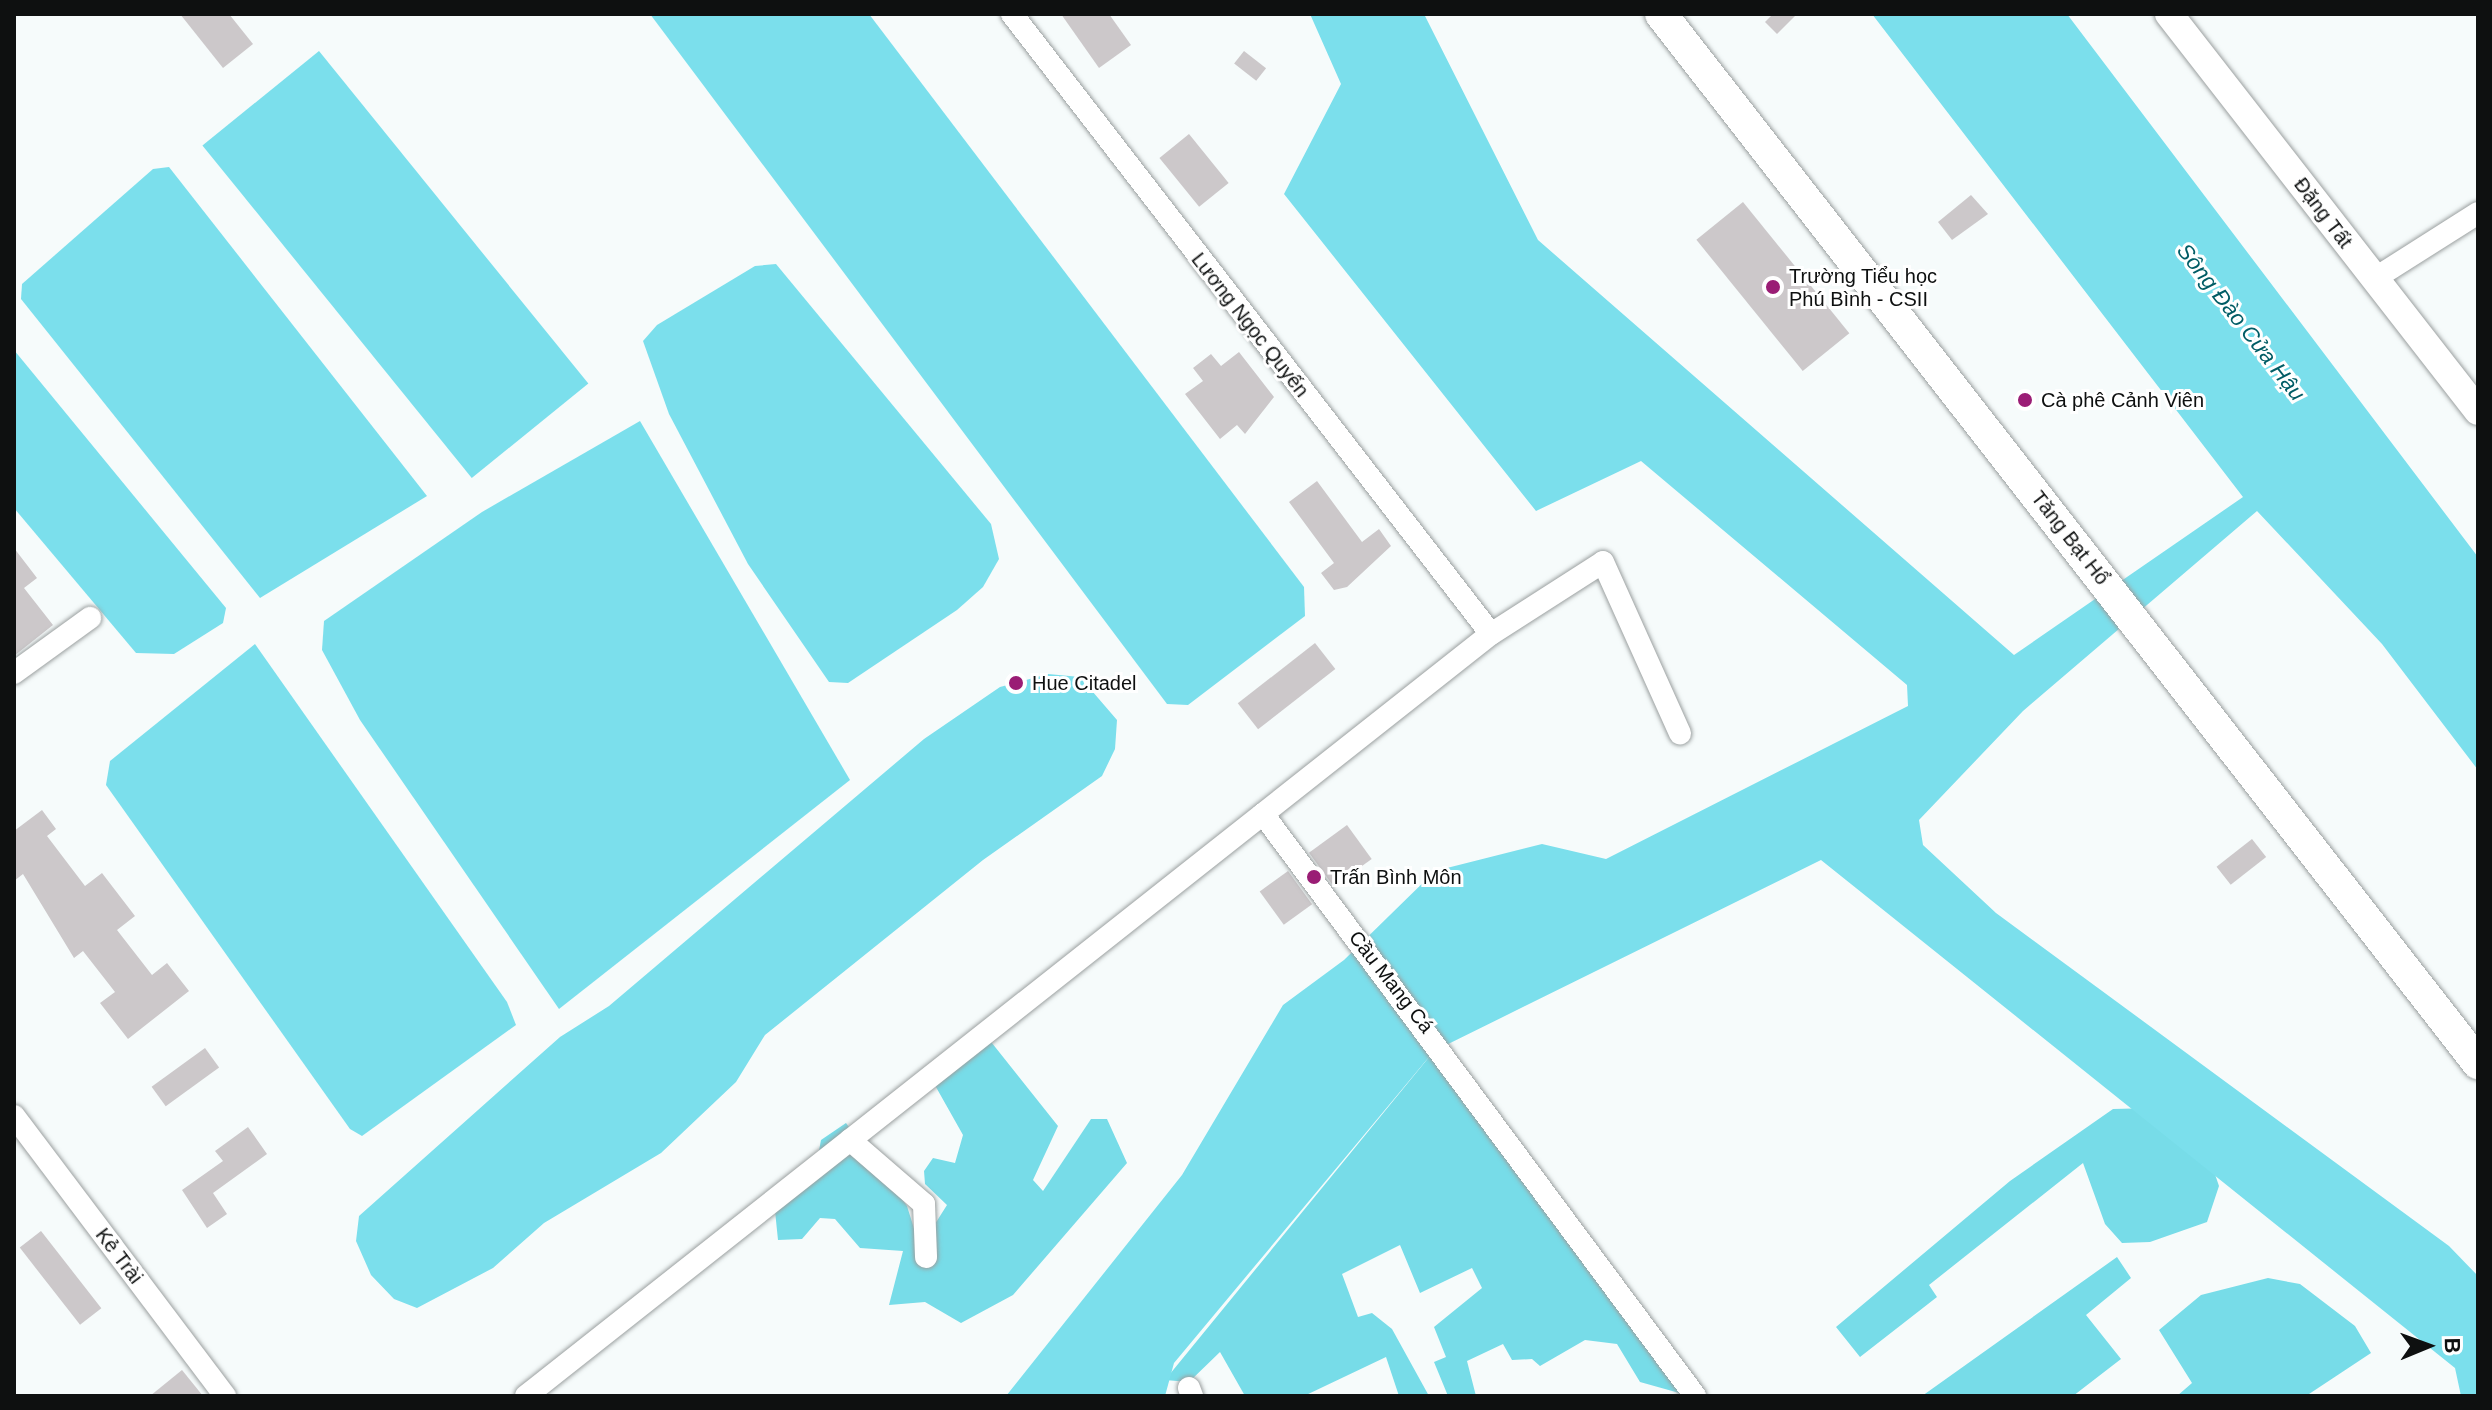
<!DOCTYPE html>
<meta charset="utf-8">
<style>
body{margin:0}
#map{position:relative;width:2492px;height:1410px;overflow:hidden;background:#f6fbfb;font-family:Helvetica,sans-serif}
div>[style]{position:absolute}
.forest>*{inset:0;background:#77dce8}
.water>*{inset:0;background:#7bdfec;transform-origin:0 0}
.building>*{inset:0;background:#ccc8ca;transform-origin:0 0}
.roads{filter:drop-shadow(0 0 2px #9ba0a0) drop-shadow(0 0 2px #9ba0a0)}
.minor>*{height:22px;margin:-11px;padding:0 11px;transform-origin:11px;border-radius:11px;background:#fff}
.tertiary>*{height:28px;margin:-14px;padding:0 14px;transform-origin:14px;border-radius:14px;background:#fff}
.secondary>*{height:32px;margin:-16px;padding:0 16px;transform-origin:16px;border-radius:16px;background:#fff}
.dots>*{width:22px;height:22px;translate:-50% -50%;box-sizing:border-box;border:4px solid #fff;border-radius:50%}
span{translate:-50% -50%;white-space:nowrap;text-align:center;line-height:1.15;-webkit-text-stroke:6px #fff;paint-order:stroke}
.street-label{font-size:20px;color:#0e1010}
.poi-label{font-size:20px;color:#0e1010}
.left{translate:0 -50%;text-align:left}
.water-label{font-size:22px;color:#005c65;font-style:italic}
.frame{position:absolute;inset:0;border:16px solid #0e1010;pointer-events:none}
.north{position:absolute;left:2388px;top:1306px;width:80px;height:80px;-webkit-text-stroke:6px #fff;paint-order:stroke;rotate:89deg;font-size:22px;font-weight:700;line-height:32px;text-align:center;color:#0e1010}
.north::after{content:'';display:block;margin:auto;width:28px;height:36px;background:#0e1010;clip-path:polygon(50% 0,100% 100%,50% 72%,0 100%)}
</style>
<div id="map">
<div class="forest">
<div style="clip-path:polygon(984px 1033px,1058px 1126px,1033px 1180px,1043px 1191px,1091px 1119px,1107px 1119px,1127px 1163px,1013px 1295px,961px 1323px,925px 1302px,889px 1305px,903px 1251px,860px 1248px,835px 1219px,820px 1218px,802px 1239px,778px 1240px,775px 1211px,816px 1166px,821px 1140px,846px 1123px,907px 1206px,917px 1238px,928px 1235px,947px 1205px,925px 1184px,924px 1171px,933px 1158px,955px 1163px,963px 1135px,932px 1080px)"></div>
<div style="clip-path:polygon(1434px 1051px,1690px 1396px,1640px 1382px,1617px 1344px,1585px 1340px,1540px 1366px,1532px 1359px,1512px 1360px,1503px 1344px,1467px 1361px,1476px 1396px,1448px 1396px,1434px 1362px,1446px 1357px,1434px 1327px,1482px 1288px,1472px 1268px,1420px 1293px,1400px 1245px,1342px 1274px,1358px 1317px,1372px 1313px,1392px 1329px,1429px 1396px,1399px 1396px,1386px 1357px,1304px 1396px,1245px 1396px,1220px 1352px,1189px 1382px,1165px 1380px)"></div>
<div style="clip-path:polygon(2153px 1108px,2207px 1151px,2219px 1186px,2207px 1222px,2150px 1242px,2122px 1243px,2105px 1224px,2083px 1163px,1929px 1285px,1937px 1297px,1860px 1357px,1836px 1327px,2010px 1181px,2113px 1109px)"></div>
<div style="clip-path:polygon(2117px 1257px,2131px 1278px,2086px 1315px,2121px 1359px,2073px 1396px,1922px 1396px)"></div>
<div style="clip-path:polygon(2268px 1278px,2300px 1284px,2355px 1326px,2371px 1353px,2306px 1396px,2177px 1396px,2192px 1383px,2159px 1330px,2201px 1295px)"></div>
</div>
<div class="water">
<div style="clip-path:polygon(650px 14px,869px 14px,1304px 587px,1305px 616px,1188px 705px,1167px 704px)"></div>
<div style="clip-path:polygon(1310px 14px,1424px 14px,1538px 240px,2014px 655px,2243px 497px,1872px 14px,2067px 14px,2478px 557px,2478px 770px,2382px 644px,2257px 511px,2023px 711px,1919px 820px,1923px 845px,1996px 913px,2449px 1246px,2478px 1276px,2478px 1396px,2461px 1396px,2455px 1368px,1821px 860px,1434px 1051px,1174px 1363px,1165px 1396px,1006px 1396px,1182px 1175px,1283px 1005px,1344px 960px,1435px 871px,1542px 844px,1606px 859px,1908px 706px,1907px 685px,1641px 461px,1536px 511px,1284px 194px,1341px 84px)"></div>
<div style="left:319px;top:51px;width:428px;height:150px;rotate:51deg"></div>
<div style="clip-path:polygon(169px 167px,427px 496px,260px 598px,21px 299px,22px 284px,153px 169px)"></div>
<div style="clip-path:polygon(776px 264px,991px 524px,999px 559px,983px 587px,957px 610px,848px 683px,829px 682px,748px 564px,669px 414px,643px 341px,657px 325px,755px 266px)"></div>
<div style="clip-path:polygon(14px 350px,226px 608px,223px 623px,174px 654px,136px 653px,14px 508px)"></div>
<div style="clip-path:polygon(640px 421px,850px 780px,559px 1009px,360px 720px,322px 650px,324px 621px,482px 512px)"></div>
<div style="clip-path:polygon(255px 644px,507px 1002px,516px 1025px,362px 1136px,350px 1129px,106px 785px,110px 761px)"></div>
<div style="clip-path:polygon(1048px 674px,1080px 677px,1117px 720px,1115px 749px,1102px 776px,983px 860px,765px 1035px,736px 1082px,661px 1153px,544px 1223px,493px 1268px,417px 1308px,394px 1299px,371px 1275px,356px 1241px,359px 1216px,560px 1037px,609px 1006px,924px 739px,1000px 687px)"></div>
</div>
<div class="building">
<div style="clip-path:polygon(180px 14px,229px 14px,253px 44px,223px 68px)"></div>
<div style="clip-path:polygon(1061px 14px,1109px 14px,1131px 45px,1099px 68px)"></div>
<div style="clip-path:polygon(1773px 14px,1797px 14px,1777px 34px,1765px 22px)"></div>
<div style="left:1244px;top:51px;width:28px;height:16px;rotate:38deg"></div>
<div style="left:1189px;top:134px;width:63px;height:38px;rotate:51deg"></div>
<div style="clip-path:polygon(1971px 195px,1988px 214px,1952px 240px,1938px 222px)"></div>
<div style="left:1743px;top:202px;width:169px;height:60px;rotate:51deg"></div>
<div style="clip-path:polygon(1239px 352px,1274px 397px,1245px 434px,1237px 425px,1220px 439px,1185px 394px,1203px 381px,1193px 368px,1211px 354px,1221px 366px)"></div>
<div style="clip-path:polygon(1317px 481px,1362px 542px,1379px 529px,1391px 546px,1347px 587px,1334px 590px,1321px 573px,1334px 563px,1289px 502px)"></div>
<div style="clip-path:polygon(14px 548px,37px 578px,24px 588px,53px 625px,14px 656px)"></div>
<div style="left:1315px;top:643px;width:33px;height:98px;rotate:52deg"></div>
<div style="clip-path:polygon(42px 810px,56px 829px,47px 836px,85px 886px,102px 873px,135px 916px,117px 930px,152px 975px,167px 963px,189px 991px,128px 1039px,100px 1003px,115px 992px,83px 951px,74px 958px,23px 874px,14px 881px,14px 831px)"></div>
<div style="left:1347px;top:825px;width:42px;height:47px;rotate:54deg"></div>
<div style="left:2252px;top:839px;width:23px;height:45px;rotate:52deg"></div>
<div style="left:1288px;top:871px;width:41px;height:35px;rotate:54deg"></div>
<div style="left:205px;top:1048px;width:24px;height:66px;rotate:54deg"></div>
<div style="clip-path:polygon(248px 1127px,267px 1154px,213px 1193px,227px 1214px,207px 1228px,182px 1190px,223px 1161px,215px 1151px)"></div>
<div style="left:41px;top:1231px;width:98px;height:27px;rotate:52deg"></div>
<div style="clip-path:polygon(182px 1370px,203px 1396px,150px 1396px)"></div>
</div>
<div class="roads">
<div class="minor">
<div style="left:1012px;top:14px;width:783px;rotate:52.31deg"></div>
<div style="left:2374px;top:279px;width:123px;rotate:-32.4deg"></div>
<div style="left:14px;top:673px;width:94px;rotate:-35.9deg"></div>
<div style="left:1263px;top:814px;width:725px;rotate:53.41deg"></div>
<div style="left:14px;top:1116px;width:351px;rotate:53deg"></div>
<div style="left:850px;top:1140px;width:98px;rotate:40.9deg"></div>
<div style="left:924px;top:1204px;width:53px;rotate:87.8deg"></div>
<div style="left:1189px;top:1388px;width:9px;rotate:69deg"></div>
<div style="left:526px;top:1396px;width:1230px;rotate:-38.3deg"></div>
<div style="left:1491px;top:634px;width:133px;rotate:-32.7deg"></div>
<div style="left:1603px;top:562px;width:188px;rotate:65.8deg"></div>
</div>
<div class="tertiary">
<div style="left:2169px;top:14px;width:503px;rotate:52.11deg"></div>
</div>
<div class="secondary">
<div style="left:1661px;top:14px;width:1330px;rotate:52.09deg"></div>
</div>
</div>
<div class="dots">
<div style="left:1773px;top:287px;background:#9a1d75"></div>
<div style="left:2025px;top:400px;background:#9a1d75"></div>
<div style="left:1016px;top:683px;background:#9a1d75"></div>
<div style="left:1314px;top:877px;background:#9a1d75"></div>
</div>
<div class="street-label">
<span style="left:2323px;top:213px;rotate:53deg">Đặng Tất</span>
<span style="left:1250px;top:325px;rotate:52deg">Lương Ngọc Quyến</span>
<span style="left:2070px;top:538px;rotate:52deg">Tăng Bạt Hổ</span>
<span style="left:1391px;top:982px;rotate:52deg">Cầu Mang Cá</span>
<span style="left:119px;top:1256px;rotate:53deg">Kẻ Trài</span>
</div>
<div class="poi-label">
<span class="left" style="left:1789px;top:288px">Trường Tiểu học<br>Phú Bình - CSII</span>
<span class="left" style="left:2041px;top:400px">Cà phê Cảnh Viên</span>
<span class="left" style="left:1032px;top:683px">Hue Citadel</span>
<span class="left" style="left:1330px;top:877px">Trấn Bình Môn</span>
</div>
<div class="water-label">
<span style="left:2241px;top:322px;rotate:52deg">Sông Đào Cửa Hậu</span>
</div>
<div class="frame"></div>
<div class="north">B</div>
</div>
